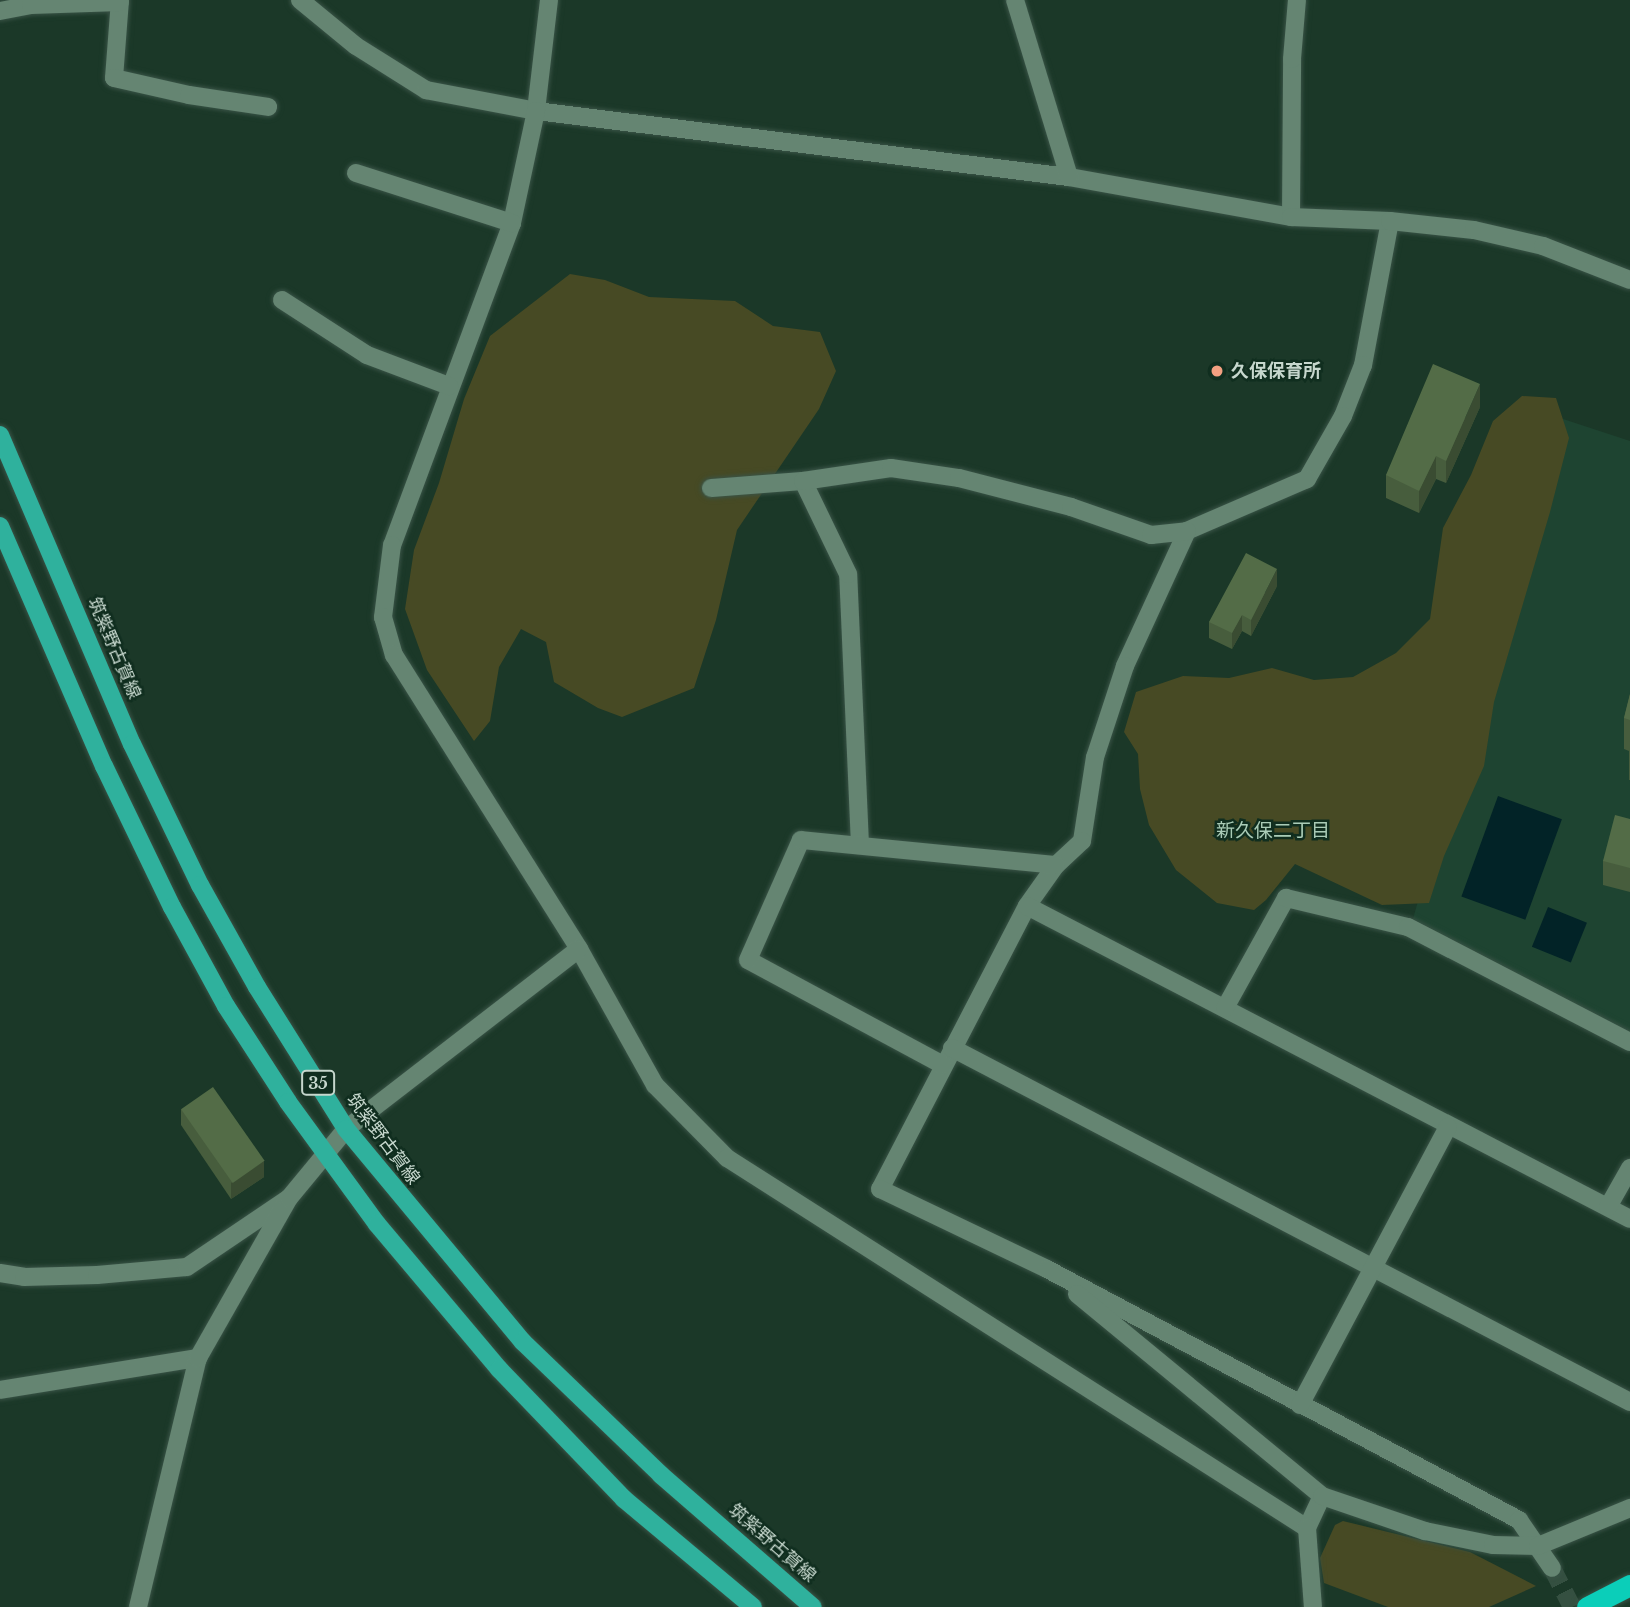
<!DOCTYPE html>
<meta charset="utf-8">
<style>
body{margin:0}
#map{position:relative;width:1630px;height:1607px;overflow:hidden;background:#1b3828;font-family:"Libre Baskerville","Noto Sans JP",serif}
div>[style]{position:absolute}
.built>*{inset:0;background:#1e4431}
.green>*{inset:0;background:#474a24}
.water>*{inset:0;background:#022327;transform-origin:0 0}
.street-tunnel>*{height:18px;margin-top:-9px;transform-origin:0;background:repeating-linear-gradient(90deg,#355041 0 18px,transparent 0 27px)}
.roads{filter:drop-shadow(0 0 2px #395346) drop-shadow(0 0 2px #395346)}
.street>*{height:18px;margin:-9px;padding:0 9px;transform-origin:9px;border-radius:9px;background:#658572}
.secondary>*{height:18px;margin:-9px;padding:0 9px;transform-origin:9px;border-radius:9px;background:#658572}
.primary>*{height:18px;margin:-9px;padding:0 9px;transform-origin:9px;border-radius:9px;background:#2fb19d}
.highway>*{height:21px;margin:-10.5px;padding:0 10.5px;transform-origin:10.5px;border-radius:10.5px;background:#0bceb9}
.wall>*{inset:0;background:#475d3d}
.shaded-wall>*{inset:0;background:#3a4c32}
.building>*{inset:0;background:#536c47;transform-origin:0 0}
.dots>*{width:19px;height:19px;translate:-50% -50%;box-sizing:border-box;border:4px solid #102e1f;border-radius:50%}
span{translate:-50% -50%;white-space:nowrap;text-align:center;line-height:1.15;-webkit-text-stroke:5px #102e1f;paint-order:stroke}
.shield-label span{padding:2px 5px;background:#102e1f;border:2px solid;border-radius:5px;-webkit-text-stroke-width:0}
.shield-label{font-size:16px;color:#c6d7cd;font-weight:700}
.poi-label{font-size:18px;color:#c6d7cd;font-weight:700}
.left{translate:0 -50%;text-align:left}
.street-label{font-size:18px;color:#c6d7cd}
.neighbourhood-label{font-size:19px;color:#aaccb7}
</style>
<div id="map">
<div class="built">
<div style="clip-path:polygon(1554px 416px,1630px 441px,1630px 1032px,1413px 919px)"></div>
</div>
<div class="green">
<div style="clip-path:polygon(570px 274px,605px 280px,649px 297px,735px 301px,773px 326px,820px 332px,836px 371px,819px 409px,737px 530px,716px 620px,694px 688px,622px 717px,598px 708px,554px 682px,546px 642px,521px 629px,499px 667px,490px 721px,474px 741px,427px 670px,405px 609px,414px 550px,439px 483px,464px 399px,490px 336px)"></div>
<div style="clip-path:polygon(1522px 396px,1556px 398px,1569px 438px,1550px 512px,1494px 702px,1484px 766px,1444px 856px,1429px 903px,1382px 905px,1295px 864px,1266px 900px,1254px 910px,1217px 903px,1176px 870px,1149px 825px,1140px 789px,1138px 754px,1124px 732px,1136px 692px,1183px 676px,1229px 678px,1272px 668px,1314px 680px,1353px 677px,1396px 653px,1430px 619px,1443px 528px,1471px 475px,1493px 421px)"></div>
<div style="clip-path:polygon(1343px 1521px,1470px 1552px,1536px 1586px,1489px 1607px,1388px 1607px,1324px 1583px,1320px 1558px,1335px 1525px)"></div>
</div>
<div class="water">
<div style="left:1498px;top:796px;width:68px;height:107px;rotate:20deg"></div>
<div style="left:1548px;top:907px;width:42px;height:43px;rotate:22deg"></div>
</div>
<div class="street-tunnel">
<div style="left:1552px;top:1568px;width:44px;rotate:62.9deg"></div>
</div>
<div class="roads">
<div class="street">
<div style="left:120px;top:0;width:78px;rotate:94.4deg"></div>
<div style="left:114px;top:78px;width:77px;rotate:12.8deg"></div>
<div style="left:189px;top:95px;width:80px;rotate:8.6deg"></div>
<div style="left:300px;top:0;width:72px;rotate:39.4deg"></div>
<div style="left:356px;top:46px;width:83px;rotate:32.2deg"></div>
<div style="left:426px;top:90px;width:112px;rotate:10.8deg"></div>
<div style="left:536px;top:111px;width:537px;rotate:7.06deg"></div>
<div style="left:1069px;top:177px;width:226px;rotate:10.2deg"></div>
<div style="left:1291px;top:217px;width:158px;rotate:-89.6deg"></div>
<div style="left:1292px;top:59px;width:59px;rotate:-85.2deg"></div>
<div style="left:549px;top:0;width:112px;rotate:96.7deg"></div>
<div style="left:536px;top:111px;width:115px;rotate:102.1deg"></div>
<div style="left:512px;top:223px;width:344px;rotate:110.4deg"></div>
<div style="left:392px;top:545px;width:73px;rotate:97.1deg"></div>
<div style="left:383px;top:617px;width:40px;rotate:74deg"></div>
<div style="left:394px;top:655px;width:347px;rotate:57.8deg"></div>
<div style="left:579px;top:949px;width:156px;rotate:60.8deg"></div>
<div style="left:655px;top:1085px;width:103px;rotate:45.4deg"></div>
<div style="left:727px;top:1158px;width:688px;rotate:32.54deg"></div>
<div style="left:1307px;top:1528px;width:35px;rotate:-65deg"></div>
<div style="left:1015px;top:0;width:185px;rotate:73deg"></div>
<div style="left:0;top:11px;width:32px;rotate:-11deg"></div>
<div style="left:31px;top:5px;width:89px;rotate:-1.9deg"></div>
<div style="left:356px;top:173px;width:164px;rotate:17.8deg"></div>
<div style="left:1390px;top:221px;width:147px;rotate:100.6deg"></div>
<div style="left:1363px;top:365px;width:55px;rotate:111.4deg"></div>
<div style="left:1343px;top:416px;width:73px;rotate:119.7deg"></div>
<div style="left:1307px;top:479px;width:131px;rotate:156.6deg"></div>
<div style="left:1187px;top:531px;width:149px;rotate:114.7deg"></div>
<div style="left:1125px;top:666px;width:96px;rotate:108.2deg"></div>
<div style="left:1095px;top:757px;width:85px;rotate:98.8deg"></div>
<div style="left:1082px;top:841px;width:35px;rotate:137deg"></div>
<div style="left:1056px;top:865px;width:50px;rotate:125.3deg"></div>
<div style="left:1027px;top:906px;width:319px;rotate:117.4deg"></div>
<div style="left:880px;top:1189px;width:185px;rotate:25.6deg"></div>
<div style="left:1047px;top:1269px;width:535px;rotate:28deg"></div>
<div style="left:1519px;top:1520px;width:58px;rotate:55.5deg"></div>
<div style="left:282px;top:300px;width:101px;rotate:32.9deg"></div>
<div style="left:367px;top:355px;width:88px;rotate:20.7deg"></div>
<div style="left:711px;top:488px;width:92px;rotate:-4.4deg"></div>
<div style="left:860px;top:845px;width:271px;rotate:-92.5deg"></div>
<div style="left:848px;top:574px;width:103px;rotate:-115.8deg"></div>
<div style="left:803px;top:481px;width:89px;rotate:-8.4deg"></div>
<div style="left:891px;top:468px;width:69px;rotate:8.4deg"></div>
<div style="left:959px;top:478px;width:116px;rotate:14.5deg"></div>
<div style="left:1071px;top:507px;width:85px;rotate:19.3deg"></div>
<div style="left:1151px;top:535px;width:36px;rotate:-6deg"></div>
<div style="left:1027px;top:906px;width:679px;rotate:27.43deg"></div>
<div style="left:1225px;top:1008px;width:126px;rotate:-61deg"></div>
<div style="left:1286px;top:898px;width:125px;rotate:13.4deg"></div>
<div style="left:1408px;top:927px;width:250px;rotate:27.4deg"></div>
<div style="left:952px;top:1048px;width:765px;rotate:27.57deg"></div>
<div style="left:943px;top:1065px;width:221px;rotate:-151.7deg"></div>
<div style="left:748px;top:960px;width:131px;rotate:-66.2deg"></div>
<div style="left:801px;top:840px;width:256px;rotate:5.6deg"></div>
<div style="left:1608px;top:1207px;width:45px;rotate:-60.6deg"></div>
<div style="left:0;top:1273px;width:24px;rotate:9deg"></div>
<div style="left:24px;top:1277px;width:73px;rotate:-1.6deg"></div>
<div style="left:97px;top:1275px;width:90px;rotate:-5.1deg"></div>
<div style="left:187px;top:1267px;width:120px;rotate:-34.1deg"></div>
<div style="left:1077px;top:1294px;width:318px;rotate:39.5deg"></div>
<div style="left:1322px;top:1496px;width:109px;rotate:18.8deg"></div>
<div style="left:1425px;top:1531px;width:69px;rotate:11.6deg"></div>
<div style="left:1493px;top:1545px;width:45px;rotate:1.3deg"></div>
<div style="left:1538px;top:1546px;width:100px;rotate:-22.4deg"></div>
<div style="left:0;top:1390px;width:201px;rotate:-9.2deg"></div>
<div style="left:1300px;top:1405px;width:315px;rotate:-62deg"></div>
<div style="left:1307px;top:1528px;width:79px;rotate:85.7deg"></div>
<div style="left:138px;top:1607px;width:256px;rotate:-76.5deg"></div>
<div style="left:198px;top:1358px;width:184px;rotate:-60.4deg"></div>
<div style="left:289px;top:1198px;width:89px;rotate:-50.4deg"></div>
<div style="left:346px;top:1129px;width:294px;rotate:-37.7deg"></div>
</div>
<div class="secondary">
<div style="left:1291px;top:217px;width:99px;rotate:2.3deg"></div>
<div style="left:1390px;top:221px;width:84px;rotate:6.1deg"></div>
<div style="left:1474px;top:230px;width:71px;rotate:13.1deg"></div>
<div style="left:1543px;top:246px;width:93px;rotate:21.3deg"></div>
</div>
<div class="primary">
<div style="left:0;top:435px;width:336px;rotate:66.9deg"></div>
<div style="left:132px;top:744px;width:157px;rotate:64.3deg"></div>
<div style="left:200px;top:885px;width:117px;rotate:60.8deg"></div>
<div style="left:257px;top:987px;width:168px;rotate:57.9deg"></div>
<div style="left:346px;top:1129px;width:277px;rotate:50.3deg"></div>
<div style="left:523px;top:1342px;width:192px;rotate:43.9deg"></div>
<div style="left:661px;top:1475px;width:201px;rotate:41deg"></div>
<div style="left:0;top:526px;width:262px;rotate:66.6deg"></div>
<div style="left:104px;top:766px;width:157px;rotate:64.3deg"></div>
<div style="left:172px;top:907px;width:113px;rotate:61.4deg"></div>
<div style="left:226px;top:1006px;width:114px;rotate:57.1deg"></div>
<div style="left:288px;top:1102px;width:151px;rotate:53.9deg"></div>
<div style="left:377px;top:1224px;width:189px;rotate:49.9deg"></div>
<div style="left:499px;top:1369px;width:180px;rotate:46.1deg"></div>
<div style="left:624px;top:1499px;width:168px;rotate:39.9deg"></div>
</div>
<div class="highway">
<div style="left:1587px;top:1607px;width:48px;rotate:-27.1deg"></div>
</div>
</div>
<div class="wall">
<div style="clip-path:polygon(1480px 407px,1446px 483px,1436px 479px,1419px 513px,1386px 498px,1386px 475px)"></div>
<div style="clip-path:polygon(1277px 586px,1251px 636px,1242px 631px,1232px 649px,1209px 638px,1209px 622px)"></div>
<div style="clip-path:polygon(1630px 694px,1630px 780px,1629px 780px,1629px 751px,1624px 749px,1624px 718px)"></div>
<div style="clip-path:polygon(1630px 819px,1630px 892px,1603px 885px,1603px 861px)"></div>
<div style="clip-path:polygon(181px 1109px,264px 1177px,231px 1199px,181px 1125px)"></div>
</div>
<div class="shaded-wall">
<div style="clip-path:polygon(1480px 384px,1480px 407px,1446px 483px,1446px 461px)"></div>
<div style="clip-path:polygon(1436px 456px,1436px 479px,1419px 513px,1419px 491px)"></div>
<div style="clip-path:polygon(1277px 569px,1277px 586px,1251px 636px,1251px 620px)"></div>
<div style="clip-path:polygon(1242px 615px,1242px 631px,1232px 649px,1232px 633px)"></div>
<div style="clip-path:polygon(264px 1161px,264px 1177px,231px 1199px,231px 1183px)"></div>
</div>
<div class="building">
<div style="clip-path:polygon(1433px 364px,1480px 384px,1446px 461px,1436px 456px,1419px 491px,1386px 475px)"></div>
<div style="clip-path:polygon(1246px 553px,1277px 569px,1251px 620px,1242px 615px,1232px 633px,1209px 622px)"></div>
<div style="clip-path:polygon(1630px 694px,1630px 720px,1624px 718px)"></div>
<div style="clip-path:polygon(1615px 815px,1630px 819px,1630px 868px,1603px 861px)"></div>
<div style="left:213px;top:1087px;width:90px;height:39px;rotate:55deg"></div>
</div>
<div class="dots">
<div style="left:1217px;top:371px;background:#f2a081"></div>
</div>
<div class="shield-label">
<span style="left:318px;top:1083px">35</span>
</div>
<div class="poi-label">
<span class="left" style="left:1231px;top:371px">久保保育所</span>
</div>
<div class="street-label">
<span style="left:114px;top:648px;rotate:67deg">筑紫野古賀線</span>
<span style="left:383px;top:1139px;rotate:53deg">筑紫野古賀線</span>
<span style="left:772px;top:1543px;rotate:41deg">筑紫野古賀線</span>
</div>
<div class="neighbourhood-label">
<span style="left:1273px;top:831px">新久保二丁目</span>
</div>
</div>
